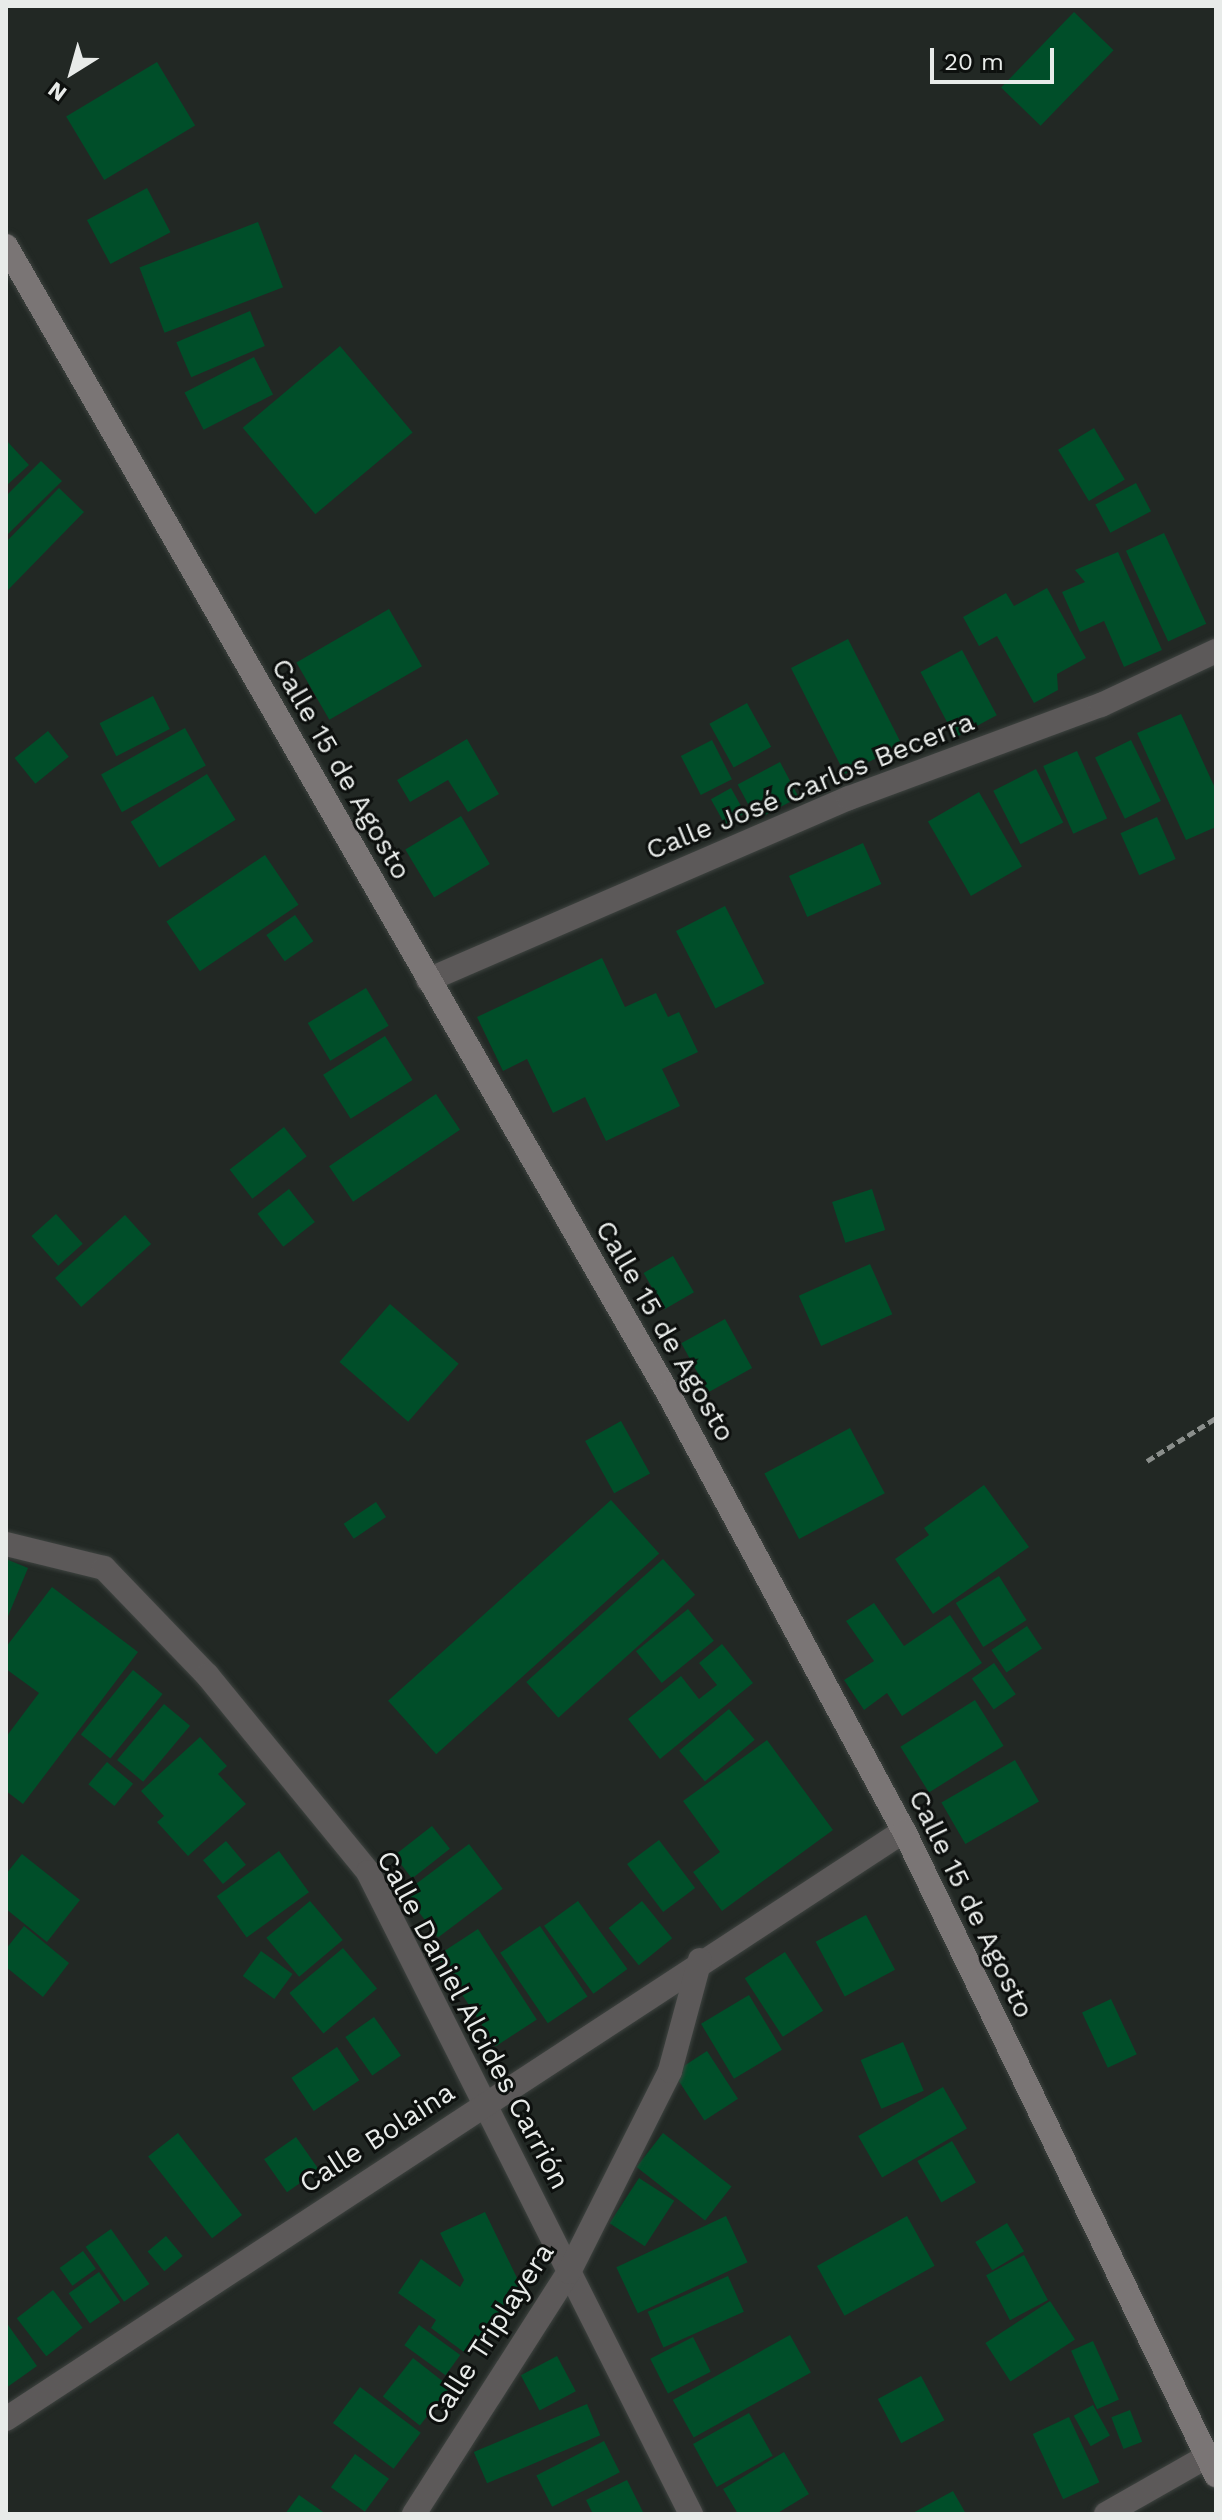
<!DOCTYPE html>
<meta charset="utf-8">
<style>
body{margin:0}
#map{position:relative;width:1222px;height:2520px;overflow:hidden;background:#222824;font-family:"Work Sans",sans-serif}
div>[style]{position:absolute}
.building>*{inset:0;background:#004e29;transform-origin:0 0}
.path>*{height:5px;margin-top:-2.5px;transform-origin:0;background:repeating-linear-gradient(90deg,#8a8e8b 0 8px,transparent 0 12px)}
.roads{filter:drop-shadow(0 0 2px #3e4340) drop-shadow(0 0 2px #3e4340)}
.street>*{height:24px;margin:-12px;padding:0 12px;transform-origin:12px;border-radius:12px;background:#5c5959}
.secondary>*{height:24px;margin:-12px;padding:0 12px;transform-origin:12px;border-radius:12px;background:#7a7575}
span{translate:-50% -50%;white-space:nowrap;text-align:center;line-height:1.15;-webkit-text-stroke:6px #0d100e;paint-order:stroke}
.street-label{font-size:28px;color:#e8ebe9}
.frame{position:absolute;inset:0;border:8px solid #e8ebe9;pointer-events:none}
.north{position:absolute;left:32px;top:32px;width:80px;height:80px;-webkit-text-stroke:6px #0d100e;paint-order:stroke;rotate:217deg;font-size:22px;font-weight:700;line-height:32px;text-align:center;color:#e8ebe9}
.north::after{content:'';display:block;margin:auto;width:28px;height:36px;background:#e8ebe9;clip-path:polygon(50% 0,100% 100%,50% 72%,0 100%)}
.scale{position:absolute;left:930px;top:48px;width:124px;height:36px;box-sizing:border-box;border:4px solid #e8ebe9;border-top:0;padding-left:10px;font-size:24px;line-height:28px;white-space:nowrap;color:#e8ebe9;-webkit-text-stroke:6px #0d100e;paint-order:stroke}
</style>
<div id="map">
<div class="building">
<div style="left:1074px;top:12px;width:55px;height:105px;rotate:44deg"></div>
<div style="left:157px;top:62px;width:74px;height:106px;rotate:59deg"></div>
<div style="left:147px;top:188px;width:50px;height:68px;rotate:62deg"></div>
<div style="left:258px;top:222px;width:70px;height:127px;rotate:69deg"></div>
<div style="left:250px;top:311px;width:38px;height:80px;rotate:67deg"></div>
<div style="left:340px;top:346px;width:113px;height:127px;rotate:50deg"></div>
<div style="left:254px;top:357px;width:42px;height:78px;rotate:63deg"></div>
<div style="left:1094px;top:428px;width:60px;height:42px;rotate:59deg"></div>
<div style="clip-path:polygon(6px 440px,29px 465px,6px 486px)"></div>
<div style="clip-path:polygon(41px 461px,62px 481px,6px 536px,6px 496px)"></div>
<div style="left:1136px;top:483px;width:32px;height:46px;rotate:62deg"></div>
<div style="clip-path:polygon(59px 488px,84px 512px,6px 592px,6px 542px)"></div>
<div style="left:1164px;top:533px;width:100px;height:42px;rotate:65deg"></div>
<div style="clip-path:polygon(1118px 552px,1162px 650px,1124px 667px,1104px 621px,1080px 632px,1062px 592px,1085px 582px,1075px 570px)"></div>
<div style="clip-path:polygon(1047px 588px,1086px 658px,1057px 674px,1058px 690px,1034px 703px,997px 636px,979px 646px,963px 617px,1006px 593px,1014px 606px)"></div>
<div style="left:389px;top:609px;width:66px;height:107px;rotate:60deg"></div>
<div style="left:848px;top:639px;width:119px;height:64px;rotate:63deg"></div>
<div style="left:962px;top:650px;width:74px;height:47px;rotate:62deg"></div>
<div style="left:153px;top:696px;width:37px;height:60px;rotate:63deg"></div>
<div style="left:747px;top:703px;width:50px;height:43px;rotate:61deg"></div>
<div style="clip-path:polygon(1181px 714px,1216px 790px,1216px 827px,1186px 840px,1137px 733px)"></div>
<div style="left:185px;top:728px;width:43px;height:96px;rotate:61deg"></div>
<div style="left:48px;top:731px;width:33px;height:43px;rotate:51deg"></div>
<div style="clip-path:polygon(467px 739px,499px 794px,468px 812px,448px 780px,410px 802px,397px 780px)"></div>
<div style="left:712px;top:740px;width:44px;height:35px;rotate:63deg"></div>
<div style="left:1131px;top:740px;width:68px;height:40px;rotate:64deg"></div>
<div style="left:1077px;top:751px;width:74px;height:37px;rotate:66deg"></div>
<div style="left:780px;top:762px;width:40px;height:48px;rotate:62deg"></div>
<div style="left:1036px;top:769px;width:60px;height:48px;rotate:63deg"></div>
<div style="left:207px;top:774px;width:54px;height:90px;rotate:58deg"></div>
<div style="left:731px;top:788px;width:29px;height:23px;rotate:61deg"></div>
<div style="left:979px;top:792px;width:86px;height:59px;rotate:60deg"></div>
<div style="left:461px;top:816px;width:56px;height:65px;rotate:59deg"></div>
<div style="left:1157px;top:817px;width:46px;height:40px;rotate:66deg"></div>
<div style="left:863px;top:843px;width:45px;height:81px;rotate:66deg"></div>
<div style="left:265px;top:855px;width:60px;height:119px;rotate:56deg"></div>
<div style="left:725px;top:906px;width:87px;height:55px;rotate:63deg"></div>
<div style="left:295px;top:915px;width:32px;height:35px;rotate:55deg"></div>
<div style="clip-path:polygon(602px 958px,625px 1007px,656px 993px,668px 1017px,679px 1012px,698px 1052px,662px 1069px,680px 1106px,606px 1141px,585px 1097px,553px 1113px,527px 1059px,503px 1071px,477px 1017px)"></div>
<div style="left:366px;top:988px;width:44px;height:68px;rotate:59deg"></div>
<div style="left:385px;top:1036px;width:52px;height:73px;rotate:58deg"></div>
<div style="left:436px;top:1094px;width:43px;height:129px;rotate:56deg"></div>
<div style="left:284px;top:1127px;width:37px;height:69px;rotate:52deg"></div>
<div style="left:289px;top:1189px;width:42px;height:40px;rotate:52deg"></div>
<div style="left:872px;top:1189px;width:43px;height:42px;rotate:72deg"></div>
<div style="left:56px;top:1214px;width:40px;height:33px;rotate:48deg"></div>
<div style="left:125px;top:1215px;width:39px;height:94px;rotate:48deg"></div>
<div style="left:673px;top:1256px;width:42px;height:34px;rotate:60deg"></div>
<div style="left:870px;top:1264px;width:55px;height:78px;rotate:66deg"></div>
<div style="left:390px;top:1304px;width:91px;height:77px;rotate:41deg"></div>
<div style="left:725px;top:1319px;width:56px;height:50px;rotate:61deg"></div>
<div style="left:621px;top:1421px;width:60px;height:41px;rotate:61deg"></div>
<div style="left:850px;top:1428px;width:74px;height:97px;rotate:62deg"></div>
<div style="clip-path:polygon(984px 1485px,1029px 1547px,933px 1614px,895px 1559px,929px 1535px,924px 1528px)"></div>
<div style="left:611px;top:1500px;width:72px;height:300px;rotate:48deg"></div>
<div style="left:376px;top:1502px;width:18px;height:39px;rotate:56deg"></div>
<div style="clip-path:polygon(6px 1559px,28px 1568px,6px 1621px)"></div>
<div style="left:663px;top:1559px;width:48px;height:184px;rotate:48deg"></div>
<div style="left:999px;top:1576px;width:52px;height:51px;rotate:58deg"></div>
<div style="clip-path:polygon(52px 1587px,138px 1652px,23px 1804px,6px 1791px,6px 1737px,39px 1693px,6px 1669px,6px 1647px)"></div>
<div style="clip-path:polygon(874px 1603px,904px 1646px,950px 1615px,982px 1663px,902px 1716px,887px 1693px,864px 1710px,844px 1680px,874px 1661px,846px 1621px)"></div>
<div style="left:688px;top:1609px;width:41px;height:67px;rotate:51deg"></div>
<div style="left:1027px;top:1626px;width:27px;height:43px;rotate:56deg"></div>
<div style="clip-path:polygon(722px 1644px,753px 1683px,660px 1759px,628px 1719px,681px 1676px,699px 1699px,717px 1685px,699px 1663px)"></div>
<div style="left:994px;top:1663px;width:38px;height:27px;rotate:55deg"></div>
<div style="left:133px;top:1670px;width:38px;height:83px;rotate:39deg"></div>
<div style="left:975px;top:1700px;width:54px;height:88px;rotate:58deg"></div>
<div style="left:164px;top:1704px;width:34px;height:73px;rotate:40deg"></div>
<div style="left:729px;top:1709px;width:40px;height:65px;rotate:50deg"></div>
<div style="clip-path:polygon(200px 1737px,227px 1766px,218px 1774px,246px 1804px,188px 1856px,157px 1822px,164px 1816px,141px 1791px)"></div>
<div style="clip-path:polygon(767px 1740px,833px 1830px,722px 1911px,693px 1872px,720px 1852px,683px 1801px)"></div>
<div style="left:1015px;top:1760px;width:48px;height:85px;rotate:60deg"></div>
<div style="left:107px;top:1762px;width:34px;height:29px;rotate:40deg"></div>
<div style="left:432px;top:1826px;width:29px;height:48px;rotate:52deg"></div>
<div style="left:659px;top:1840px;width:60px;height:40px;rotate:53deg"></div>
<div style="left:226px;top:1841px;width:31px;height:30px;rotate:50deg"></div>
<div style="left:469px;top:1844px;width:56px;height:81px;rotate:53deg"></div>
<div style="left:279px;top:1851px;width:51px;height:77px;rotate:54deg"></div>
<div style="clip-path:polygon(22px 1854px,80px 1900px,47px 1942px,6px 1909px,6px 1874px)"></div>
<div style="left:310px;top:1901px;width:51px;height:57px;rotate:50deg"></div>
<div style="left:578px;top:1901px;width:84px;height:42px;rotate:54deg"></div>
<div style="left:642px;top:1901px;width:48px;height:43px;rotate:51deg"></div>
<div style="left:866px;top:1915px;width:62px;height:57px;rotate:62deg"></div>
<div style="clip-path:polygon(24px 1926px,69px 1963px,43px 1997px,6px 1967px,6px 1949px)"></div>
<div style="left:540px;top:1926px;width:85px;height:48px;rotate:56deg"></div>
<div style="left:478px;top:1929px;width:108px;height:49px;rotate:57deg"></div>
<div style="left:343px;top:1948px;width:53px;height:70px;rotate:50deg"></div>
<div style="left:261px;top:1951px;width:39px;height:31px;rotate:36deg"></div>
<div style="left:785px;top:1952px;width:70px;height:48px;rotate:57deg"></div>
<div style="left:749px;top:1995px;width:64px;height:56px;rotate:59deg"></div>
<div style="left:1111px;top:1999px;width:61px;height:32px;rotate:65deg"></div>
<div style="left:374px;top:2017px;width:47px;height:35px;rotate:55deg"></div>
<div style="left:903px;top:2042px;width:53px;height:46px;rotate:67deg"></div>
<div style="left:337px;top:2047px;width:40px;height:55px;rotate:56deg"></div>
<div style="left:707px;top:2051px;width:57px;height:40px;rotate:57deg"></div>
<div style="left:943px;top:2087px;width:48px;height:98px;rotate:60deg"></div>
<div style="left:178px;top:2133px;width:104px;height:38px;rotate:52deg"></div>
<div style="left:663px;top:2133px;width:87px;height:43px;rotate:38deg"></div>
<div style="left:296px;top:2137px;width:40px;height:39px;rotate:55deg"></div>
<div style="left:952px;top:2141px;width:48px;height:40px;rotate:60deg"></div>
<div style="left:639px;top:2178px;width:42px;height:54px;rotate:33deg"></div>
<div style="clip-path:polygon(485px 2212px,520px 2284px,468px 2355px,431px 2328px,436px 2320px,398px 2293px,421px 2259px,460px 2287px,464px 2280px,440px 2233px)"></div>
<div style="left:726px;top:2216px;width:51px;height:121px;rotate:65deg"></div>
<div style="left:907px;top:2216px;width:57px;height:103px;rotate:61deg"></div>
<div style="left:1007px;top:2223px;width:33px;height:37px;rotate:59deg"></div>
<div style="left:111px;top:2229px;width:67px;height:31px;rotate:55deg"></div>
<div style="left:166px;top:2236px;width:26px;height:24px;rotate:50deg"></div>
<div style="left:83px;top:2251px;width:22px;height:29px;rotate:54deg"></div>
<div style="left:1024px;top:2255px;width:51px;height:43px;rotate:62deg"></div>
<div style="left:99px;top:2272px;width:37px;height:37px;rotate:55deg"></div>
<div style="left:728px;top:2276px;width:39px;height:88px;rotate:66deg"></div>
<div style="left:53px;top:2290px;width:48px;height:46px;rotate:52deg"></div>
<div style="left:1050px;top:2301px;width:46px;height:77px;rotate:57deg"></div>
<div style="clip-path:polygon(6px 2322px,37px 2366px,6px 2388px)"></div>
<div style="left:419px;top:2325px;width:51px;height:25px;rotate:36deg"></div>
<div style="left:790px;top:2335px;width:43px;height:134px;rotate:61deg"></div>
<div style="left:693px;top:2337px;width:39px;height:48px;rotate:63deg"></div>
<div style="left:1093px;top:2341px;width:64px;height:24px;rotate:66deg"></div>
<div style="left:557px;top:2356px;width:40px;height:41px;rotate:62deg"></div>
<div style="left:413px;top:2358px;width:47px;height:49px;rotate:38deg"></div>
<div style="left:921px;top:2376px;width:50px;height:49px;rotate:62deg"></div>
<div style="left:360px;top:2387px;width:76px;height:45px;rotate:37deg"></div>
<div style="left:587px;top:2404px;width:34px;height:123px;rotate:67deg"></div>
<div style="left:1093px;top:2405px;width:35px;height:22px;rotate:61deg"></div>
<div style="left:1130px;top:2410px;width:34px;height:20px;rotate:69deg"></div>
<div style="left:749px;top:2413px;width:49px;height:64px;rotate:61deg"></div>
<div style="left:1069px;top:2417px;width:72px;height:40px;rotate:65deg"></div>
<div style="left:604px;top:2441px;width:35px;height:76px;rotate:63deg"></div>
<div style="clip-path:polygon(784px 2452px,809px 2494px,776px 2514px,738px 2514px,723px 2489px)"></div>
<div style="left:355px;top:2454px;width:42px;height:41px;rotate:36deg"></div>
<div style="clip-path:polygon(627px 2480px,644px 2514px,593px 2514px,586px 2500px)"></div>
<div style="clip-path:polygon(953px 2491px,966px 2514px,911px 2514px)"></div>
<div style="clip-path:polygon(299px 2495px,326px 2514px,285px 2514px)"></div>
</div>
<div class="path">
<div style="left:1147px;top:1461px;width:81px;rotate:-31.9deg"></div>
</div>
<div class="roads">
<div class="street">
<div style="left:428px;top:980px;width:459px;rotate:-23.4deg"></div>
<div style="left:849px;top:798px;width:269px;rotate:-20.3deg"></div>
<div style="left:1101px;top:705px;width:127px;rotate:-25.2deg"></div>
<div style="left:6px;top:1544px;width:101px;rotate:13.8deg"></div>
<div style="left:104px;top:1568px;width:149px;rotate:46.1deg"></div>
<div style="left:207px;top:1675px;width:254px;rotate:50.7deg"></div>
<div style="left:368px;top:1872px;width:719px;rotate:63.29deg"></div>
<div style="left:6px;top:2419px;width:1073px;rotate:-33.22deg"></div>
<div style="left:414px;top:2514px;width:287px;rotate:-57.4deg"></div>
<div style="left:569px;top:2272px;width:225px;rotate:-63.3deg"></div>
<div style="left:670px;top:2071px;width:115px;rotate:-74.9deg"></div>
<div style="left:1106px;top:2514px;width:115px;rotate:-29.7deg"></div>
</div>
<div class="secondary">
<div style="left:6px;top:246px;width:1324px;rotate:60.01deg"></div>
<div style="left:668px;top:1393px;width:498px;rotate:61.7deg"></div>
<div style="left:904px;top:1831px;width:716px;rotate:64.15deg"></div>
</div>
</div>
<div class="street-label">
<span style="left:341px;top:769px;rotate:60deg">Calle 15 de Agosto</span>
<span style="left:810px;top:786px;rotate:-22deg">Calle José Carlos Becerra</span>
<span style="left:665px;top:1331px;rotate:60deg">Calle 15 de Agosto</span>
<span style="left:971px;top:1904px;rotate:64deg">Calle 15 de Agosto</span>
<span style="left:473px;top:2020px;rotate:62deg">Calle Daniel Alcides Carrión</span>
<span style="left:377px;top:2138px;rotate:-33deg">Calle Bolaina</span>
<span style="left:490px;top:2334px;rotate:-57deg">Calle Triplayera</span>
</div>
<div class="frame"></div>
<div class="north">N</div>
<div class="scale">20 m</div>
</div>
